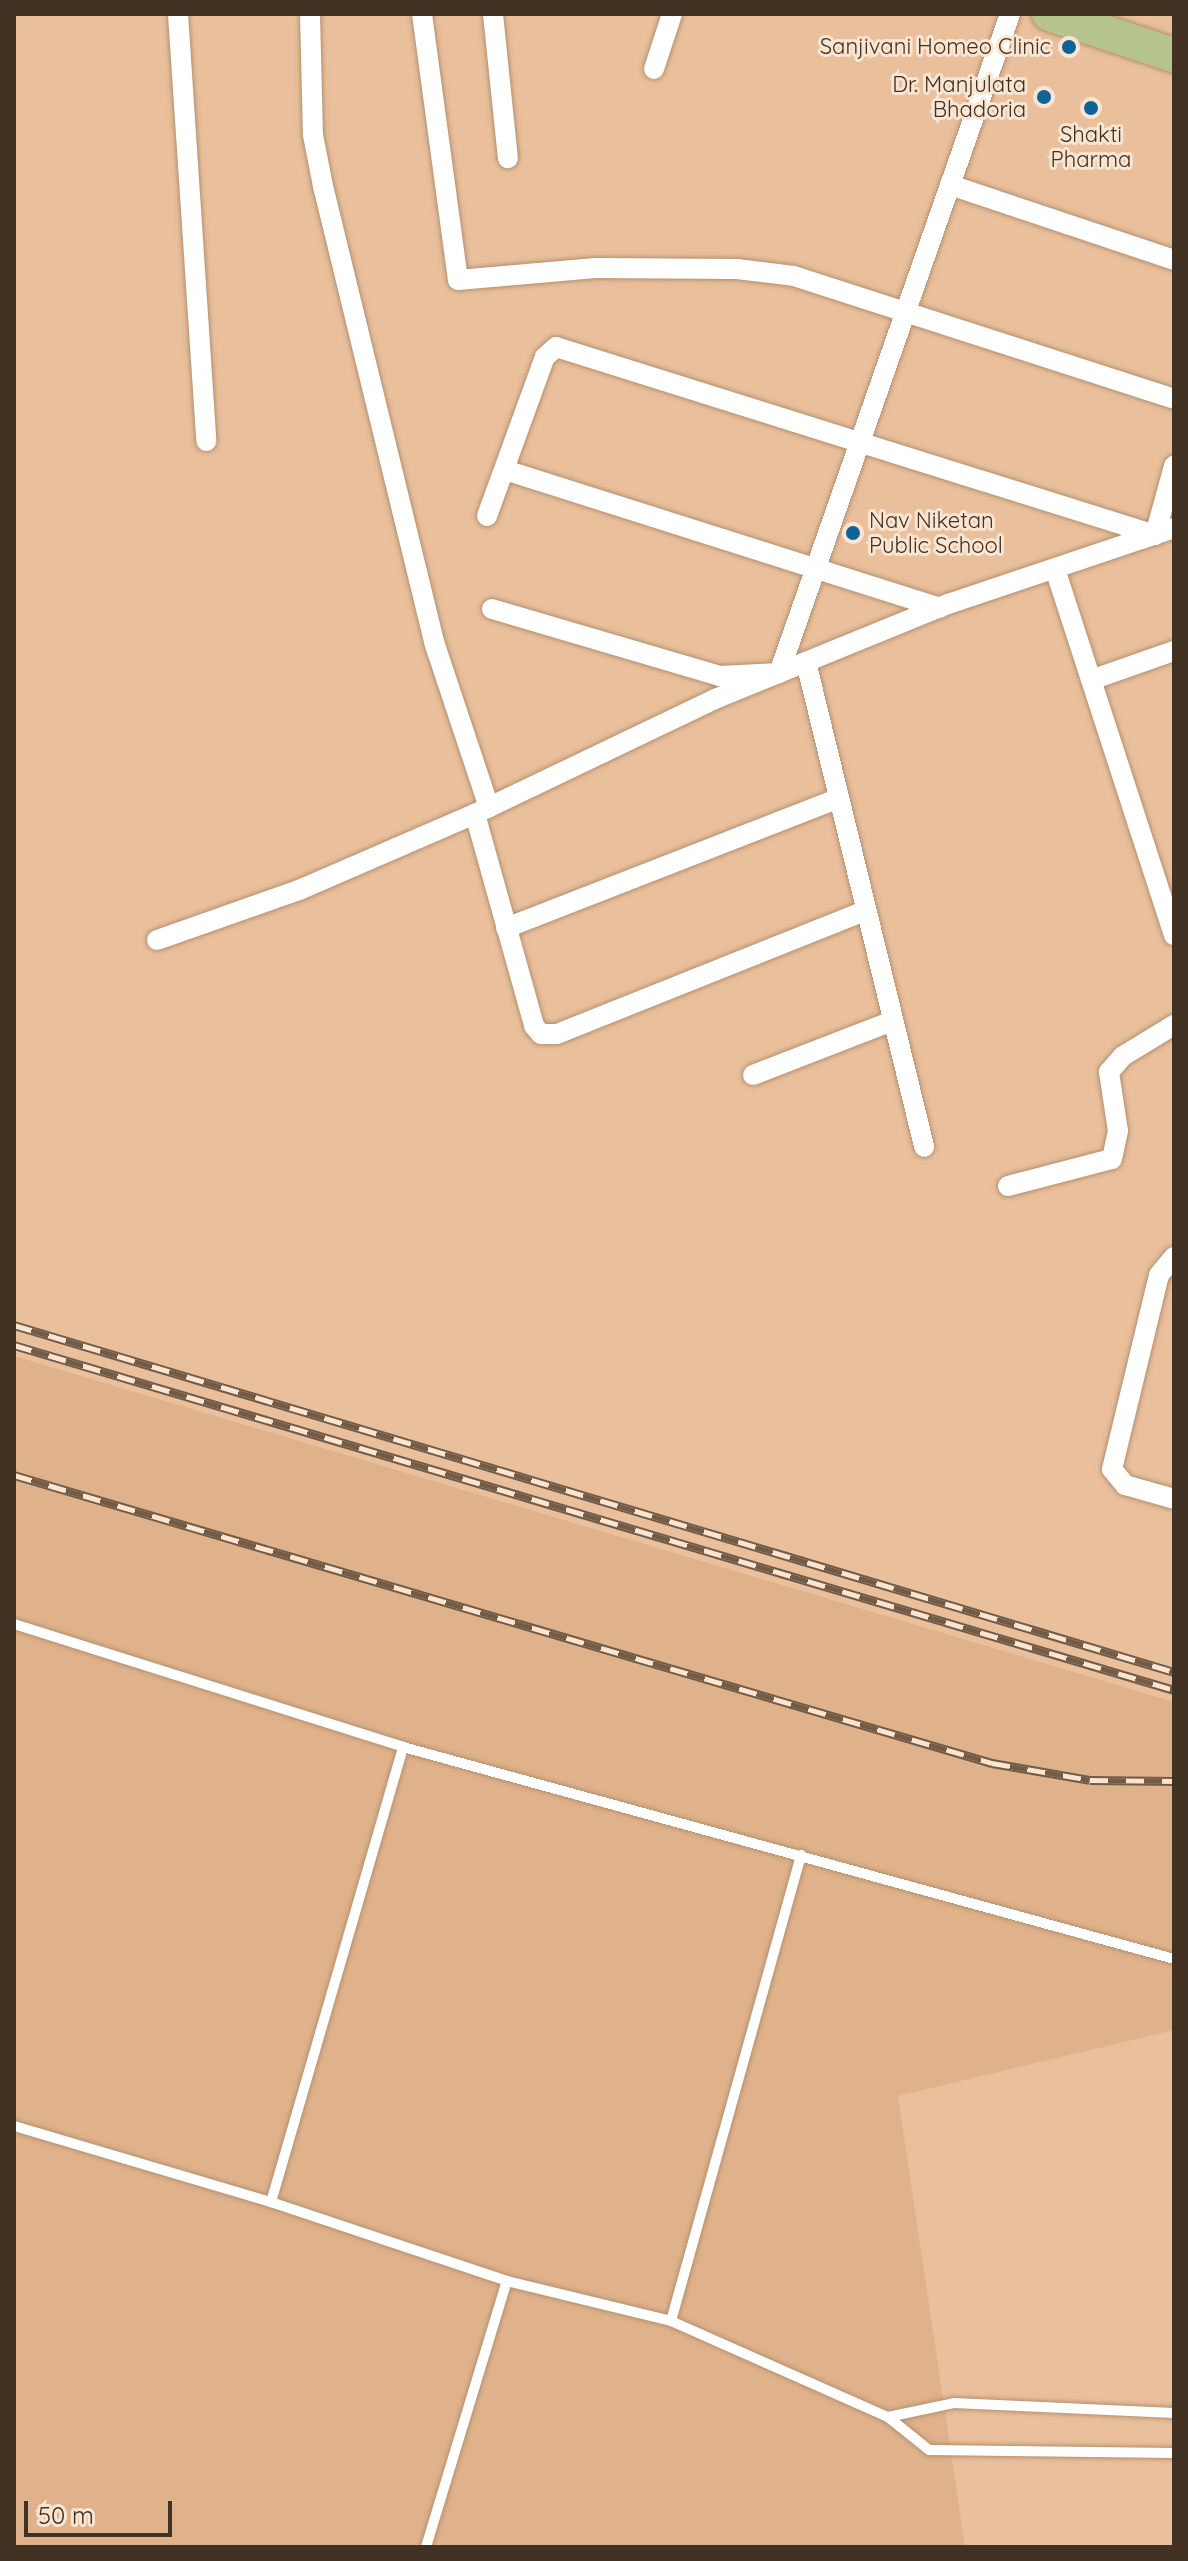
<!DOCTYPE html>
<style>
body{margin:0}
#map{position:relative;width:1188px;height:2561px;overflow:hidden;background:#e9bf9c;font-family:Quicksand,sans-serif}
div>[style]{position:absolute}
.built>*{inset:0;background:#dfb28b}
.roads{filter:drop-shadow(0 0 2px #b68f6e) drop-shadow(0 0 2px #b68f6e)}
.service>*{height:10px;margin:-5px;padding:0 5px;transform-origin:5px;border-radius:5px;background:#fff}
.minor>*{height:20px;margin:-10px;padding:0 10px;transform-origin:10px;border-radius:10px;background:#fff}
.primary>*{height:34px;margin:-17px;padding:0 17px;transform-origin:17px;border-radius:17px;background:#b6c58e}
.rail>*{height:9px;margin-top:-4.5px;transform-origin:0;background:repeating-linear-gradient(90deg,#fae5d3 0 18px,#735c47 0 36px);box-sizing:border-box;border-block:2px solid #735c47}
.dots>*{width:22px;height:22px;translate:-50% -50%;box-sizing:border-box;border:4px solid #fae5d3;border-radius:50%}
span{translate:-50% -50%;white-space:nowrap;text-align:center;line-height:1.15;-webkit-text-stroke:6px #fae5d3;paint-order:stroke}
.poi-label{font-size:22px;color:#413122}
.right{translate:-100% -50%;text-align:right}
.left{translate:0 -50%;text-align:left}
.frame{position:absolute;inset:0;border:16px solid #413122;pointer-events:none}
.scale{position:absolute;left:24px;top:2501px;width:148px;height:36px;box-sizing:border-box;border:4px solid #413122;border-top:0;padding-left:10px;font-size:24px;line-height:28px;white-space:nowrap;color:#413122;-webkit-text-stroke:6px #fae5d3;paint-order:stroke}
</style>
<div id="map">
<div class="built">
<div style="clip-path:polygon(14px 1356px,1174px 1702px,1174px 2030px,898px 2096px,965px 2547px,14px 2547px)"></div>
</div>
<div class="roads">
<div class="service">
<div style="left:14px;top:1624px;width:408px;rotate:17.5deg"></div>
<div style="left:403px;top:1747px;width:800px;rotate:15.37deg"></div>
<div style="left:14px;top:2126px;width:268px;rotate:16.5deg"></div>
<div style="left:271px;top:2202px;width:249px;rotate:18.5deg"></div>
<div style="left:507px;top:2281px;width:169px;rotate:13.7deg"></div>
<div style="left:671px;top:2321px;width:237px;rotate:23.9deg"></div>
<div style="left:888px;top:2417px;width:53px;rotate:38.8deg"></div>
<div style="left:929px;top:2450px;width:245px;rotate:0.7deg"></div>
<div style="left:271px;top:2202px;width:474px;rotate:-73.8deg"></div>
<div style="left:671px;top:2321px;width:484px;rotate:-74.4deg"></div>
<div style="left:888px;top:2417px;width:67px;rotate:-12deg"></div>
<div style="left:954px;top:2403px;width:220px;rotate:2.6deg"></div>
<div style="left:426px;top:2547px;width:278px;rotate:-73.1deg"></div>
</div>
<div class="minor">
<div style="left:178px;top:14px;width:428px;rotate:86.2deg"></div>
<div style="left:310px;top:14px;width:121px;rotate:88.6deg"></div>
<div style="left:313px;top:135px;width:52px;rotate:78.9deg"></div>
<div style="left:323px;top:186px;width:472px;rotate:76.3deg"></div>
<div style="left:435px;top:645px;width:171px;rotate:71.6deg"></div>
<div style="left:422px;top:14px;width:268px;rotate:82.3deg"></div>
<div style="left:458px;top:280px;width:138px;rotate:-5deg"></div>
<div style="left:595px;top:268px;width:142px;rotate:0.4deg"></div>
<div style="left:737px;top:269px;width:57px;rotate:7deg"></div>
<div style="left:794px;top:276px;width:399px;rotate:17.9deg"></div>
<div style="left:493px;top:14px;width:145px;rotate:84.1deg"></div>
<div style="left:654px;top:69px;width:58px;rotate:-71.9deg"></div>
<div style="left:950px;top:185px;width:236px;rotate:18.5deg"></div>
<div style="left:505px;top:470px;width:456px;rotate:17.6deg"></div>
<div style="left:487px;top:516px;width:169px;rotate:-70deg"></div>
<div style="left:545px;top:357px;width:15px;rotate:-42deg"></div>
<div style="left:556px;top:347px;width:628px;rotate:17.42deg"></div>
<div style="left:1155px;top:535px;width:72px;rotate:-74.6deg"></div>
<div style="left:1055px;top:569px;width:385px;rotate:72deg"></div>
<div style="left:492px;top:609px;width:238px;rotate:16.4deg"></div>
<div style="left:720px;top:676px;width:59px;rotate:-2.9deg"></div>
<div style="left:779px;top:673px;width:698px;rotate:-70.68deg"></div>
<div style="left:806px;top:662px;width:499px;rotate:76.3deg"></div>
<div style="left:1091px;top:680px;width:88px;rotate:-19.3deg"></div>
<div style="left:475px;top:814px;width:220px;rotate:74.4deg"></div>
<div style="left:534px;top:1026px;width:11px;rotate:49deg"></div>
<div style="left:541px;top:1034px;width:16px"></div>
<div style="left:557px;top:1034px;width:332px;rotate:-21.8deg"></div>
<div style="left:506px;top:928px;width:355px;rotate:-21.3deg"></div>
<div style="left:157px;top:940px;width:151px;rotate:-19.4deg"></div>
<div style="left:299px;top:890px;width:192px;rotate:-23.4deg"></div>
<div style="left:475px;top:814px;width:266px;rotate:-25.6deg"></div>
<div style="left:715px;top:699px;width:252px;rotate:-22.2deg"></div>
<div style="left:948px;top:604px;width:238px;rotate:-18.6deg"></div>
<div style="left:753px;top:1075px;width:149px;rotate:-21.2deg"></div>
<div style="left:1008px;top:1186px;width:107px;rotate:-14.6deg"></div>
<div style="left:1112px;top:1159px;width:29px;rotate:-78deg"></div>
<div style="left:1118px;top:1131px;width:60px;rotate:-98.7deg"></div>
<div style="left:1109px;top:1072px;width:21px;rotate:-49deg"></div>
<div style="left:1123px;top:1056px;width:60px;rotate:-31.3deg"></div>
<div style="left:1174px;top:1257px;width:23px;rotate:130deg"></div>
<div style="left:1159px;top:1275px;width:200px;rotate:103.6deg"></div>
<div style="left:1112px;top:1469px;width:21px;rotate:51deg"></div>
<div style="left:1125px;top:1485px;width:51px;rotate:15.9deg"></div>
</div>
<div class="primary">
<div style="left:1049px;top:14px;width:132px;rotate:18.2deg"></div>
</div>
</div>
<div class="rail">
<div style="left:14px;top:1325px;width:1211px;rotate:16.65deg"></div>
<div style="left:14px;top:1345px;width:1210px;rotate:16.56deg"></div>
<div style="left:14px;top:1475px;width:1020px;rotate:16.41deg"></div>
<div style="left:992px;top:1763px;width:99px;rotate:9.8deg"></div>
<div style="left:1090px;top:1780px;width:84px;rotate:0.7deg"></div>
</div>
<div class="dots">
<div style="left:1069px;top:47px;background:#106395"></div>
<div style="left:1044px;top:97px;background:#106395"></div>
<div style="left:1091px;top:108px;background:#106395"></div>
<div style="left:853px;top:533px;background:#106395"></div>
</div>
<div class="poi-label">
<span class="right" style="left:1051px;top:47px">Sanjivani Homeo Clinic</span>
<span class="right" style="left:1026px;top:97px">Dr. Manjulata<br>Bhadoria</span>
<span style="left:1091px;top:147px">Shakti<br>Pharma</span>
<span class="left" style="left:869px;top:533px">Nav Niketan<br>Public School</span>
</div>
<div class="frame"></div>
<div class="scale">50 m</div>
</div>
